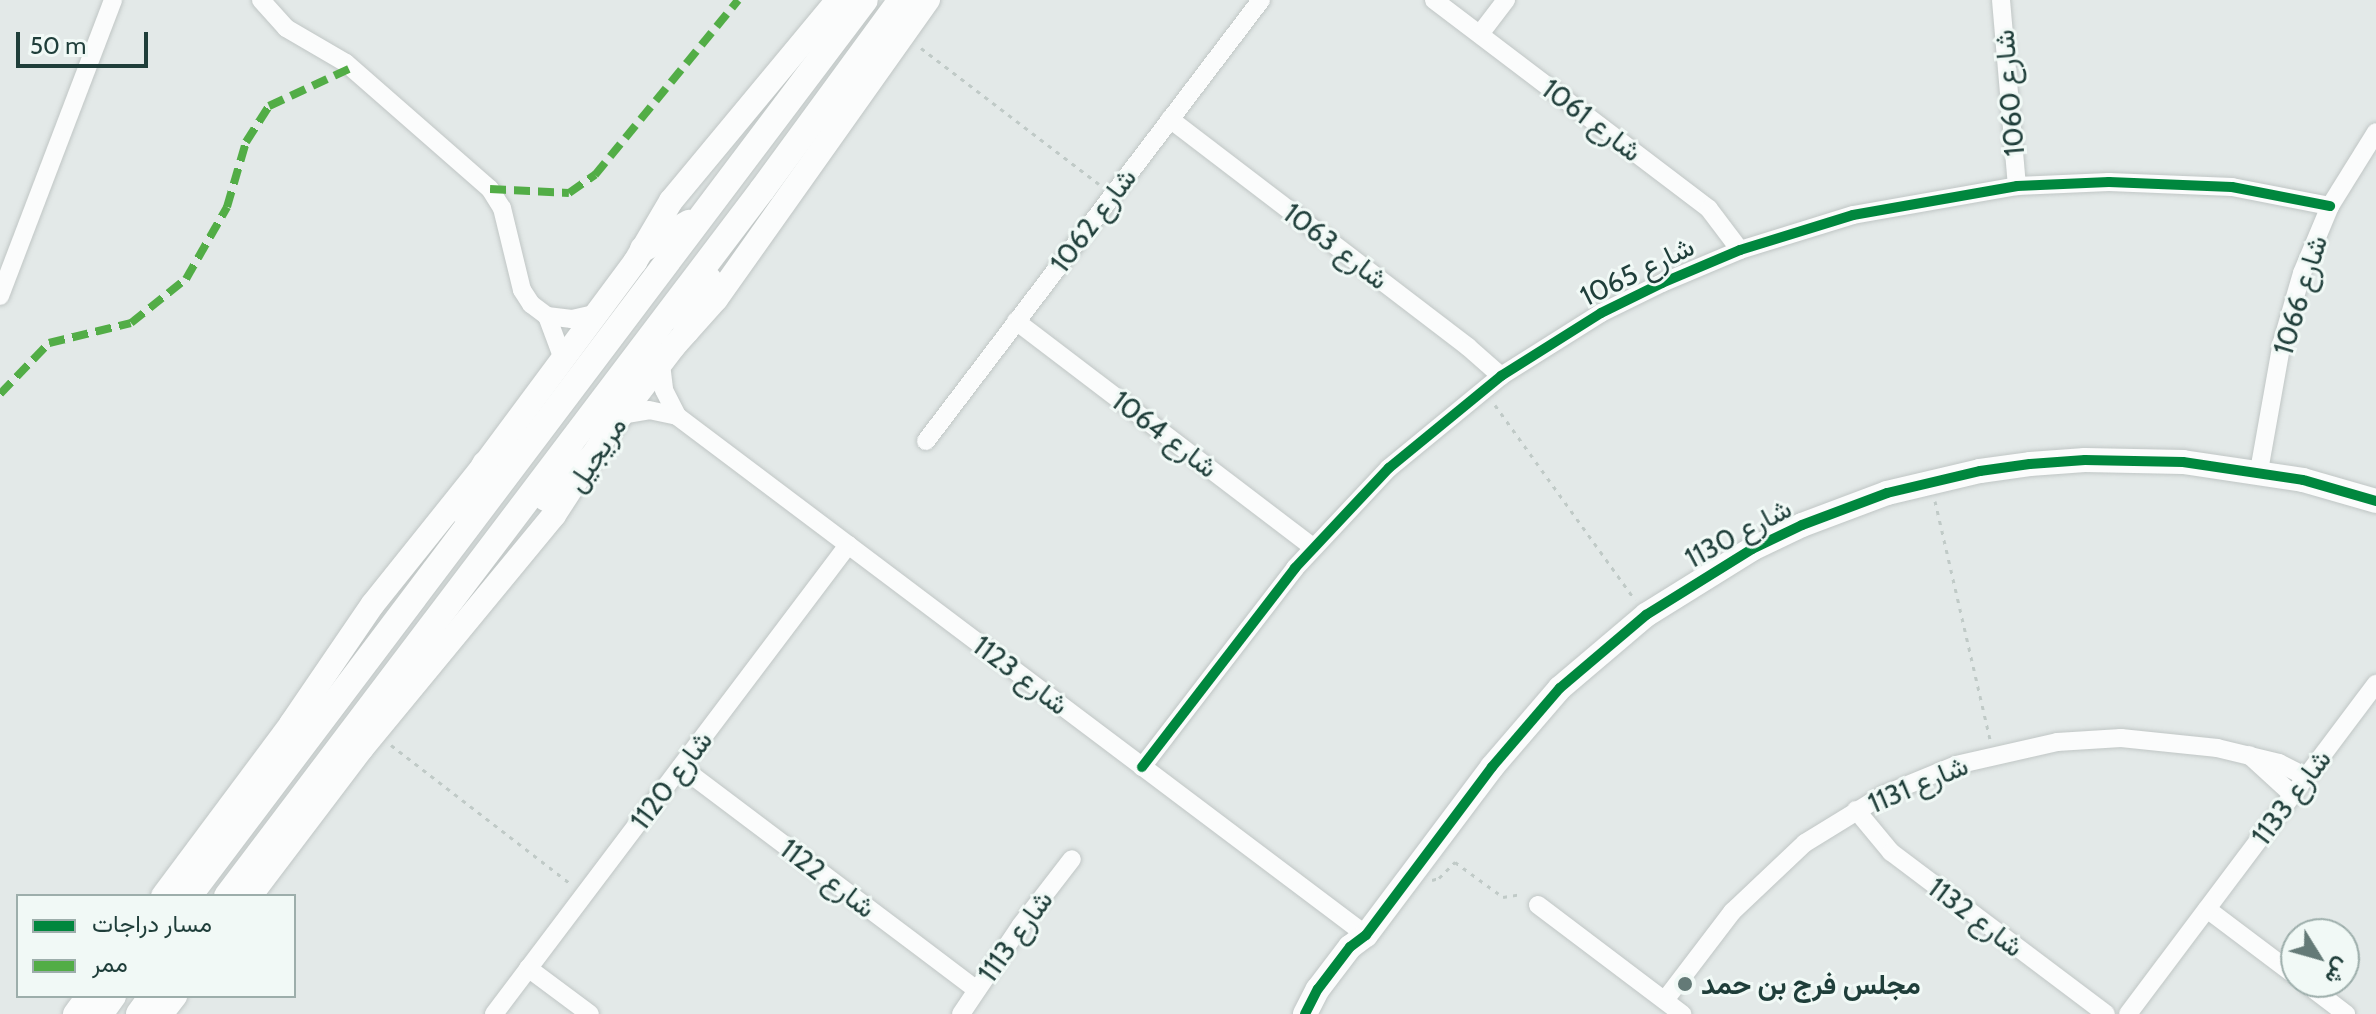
<!DOCTYPE html>
<meta charset="utf-8">
<style>
body{margin:0}
#map{position:relative;width:2376px;height:1014px;overflow:hidden;background:#e3e9e8;font-family:Cabin,Vazirmatn,sans-serif}
div>[style]{position:absolute}
.path>*{height:3px;margin-top:-1.5px;transform-origin:0;background:repeating-linear-gradient(90deg,#c0cac7 0 4px,transparent 0 10px)}
.roads{filter:drop-shadow(0 0 2px #c0c6c5) drop-shadow(0 0 2px #c0c6c5)}
.minor>*{height:18px;margin:-9px;padding:0 9px;transform-origin:9px;border-radius:9px;background:#fbfcfc}
.tertiary>*{height:24px;margin:-12px;padding:0 12px;transform-origin:12px;border-radius:12px;background:#fbfcfc}
.secondary>*{height:26px;margin:-13px;padding:0 13px;transform-origin:13px;border-radius:13px;background:#fbfcfc}
.quiet>*{height:8px;margin-top:-4px;transform-origin:0;background:repeating-linear-gradient(90deg,#52ad46 0 16px,transparent 0 24px)}
.cycleway>*{height:10px;margin:-5px;padding:0 5px;transform-origin:5px;border-radius:5px;background:#00873e}
.dots>*{width:22px;height:22px;translate:-50% -50%;box-sizing:border-box;border:4px solid #f1f9f6;border-radius:50%}
span{translate:-50% -50%;white-space:nowrap;text-align:center;line-height:1.15;-webkit-text-stroke:6px #f1f9f6;paint-order:stroke}
.street-label{font-size:28px;color:#1f3e3a}
.poi-label{font-size:28px;color:#1f3e3a;font-weight:700}
.left{translate:0 -50%;text-align:left}
.legend{position:absolute;left:16px;top:894px;width:280px;height:104px;box-sizing:border-box;background:#f1f9f6;border:2px solid #9daeab;margin:0;padding:10px 14px;list-style:none;font-size:24px;color:#1f3e3a}
.legend li{display:flex;align-items:center;gap:16px;height:40px}
.legend b{width:40px;border:2px solid #9daeab}
.north{position:absolute;left:2280px;top:918px;width:80px;height:80px;box-sizing:border-box;background:#f1f9f6;border:2px solid #9daeab;border-radius:50%;rotate:127deg;font-size:22px;font-weight:700;line-height:32px;text-align:center;color:#1f3e3a}
.north::after{content:'';display:block;margin:auto;width:28px;height:36px;background:#647a77;clip-path:polygon(50% 0,100% 100%,50% 72%,0 100%)}
.scale{position:absolute;left:16px;top:32px;width:132px;height:36px;box-sizing:border-box;border:4px solid #1f3e3a;border-top:0;padding-left:10px;font-size:24px;line-height:28px;white-space:nowrap;color:#1f3e3a;-webkit-text-stroke:6px #f1f9f6;paint-order:stroke}
</style>
<div id="map">
<div class="path">
<div style="left:921px;top:48px;width:224px;rotate:37.4deg"></div>
<div style="left:1495px;top:405px;width:240px;rotate:54.3deg"></div>
<div style="left:1935px;top:501px;width:244px;rotate:77deg"></div>
<div style="left:391px;top:745px;width:229px;rotate:37.7deg"></div>
<div style="left:1432px;top:880px;width:7px;rotate:-16deg"></div>
<div style="left:1439px;top:878px;width:23px;rotate:-45deg"></div>
<div style="left:1455px;top:862px;width:59px;rotate:36.1deg"></div>
<div style="left:1503px;top:897px;width:20px;rotate:-9deg"></div>
</div>
<div class="roads">
<div class="minor">
<div style="left:261px;top:0;width:38px;rotate:48deg"></div>
<div style="left:286px;top:28px;width:69px;rotate:30.3deg"></div>
<div style="left:346px;top:63px;width:191px;rotate:41.2deg"></div>
<div style="left:490px;top:189px;width:22px;rotate:58deg"></div>
<div style="left:502px;top:208px;width:84px;rotate:76.3deg"></div>
<div style="left:522px;top:290px;width:17px;rotate:57deg"></div>
<div style="left:531px;top:304px;width:20px;rotate:37deg"></div>
<div style="left:547px;top:316px;width:46px;rotate:69.6deg"></div>
<div style="left:1434px;top:0;width:345px;rotate:37.2deg"></div>
<div style="left:1709px;top:209px;width:51px;rotate:52.9deg"></div>
<div style="left:2001px;top:0;width:187px;rotate:85.1deg"></div>
<div style="left:1480px;top:34px;width:43px;rotate:-52.6deg"></div>
<div style="left:1170px;top:119px;width:375px;rotate:37.4deg"></div>
<div style="left:1468px;top:347px;width:44px;rotate:41.3deg"></div>
<div style="left:0;top:296px;width:317px;rotate:-69.1deg"></div>
<div style="left:547px;top:316px;width:25px;rotate:7deg"></div>
<div style="left:572px;top:319px;width:26px;rotate:-13deg"></div>
<div style="left:1016px;top:321px;width:373px;rotate:37.3deg"></div>
<div style="left:661px;top:364px;width:26px;rotate:83deg"></div>
<div style="left:664px;top:390px;width:29px;rotate:63deg"></div>
<div style="left:622px;top:415px;width:27px;rotate:-10deg"></div>
<div style="left:649px;top:410px;width:29px;rotate:12deg"></div>
<div style="left:677px;top:416px;width:863px;rotate:36.99deg"></div>
<div style="left:926px;top:441px;width:554px;rotate:-52.78deg"></div>
<div style="left:2259px;top:471px;width:131px;rotate:-79.9deg"></div>
<div style="left:2282px;top:342px;width:72px;rotate:-73.8deg"></div>
<div style="left:2302px;top:273px;width:73px;rotate:-67.3deg"></div>
<div style="left:2330px;top:206px;width:87px;rotate:-58.1deg"></div>
<div style="left:2249px;top:755px;width:59px;rotate:42.3deg"></div>
<div style="left:681px;top:767px;width:369px;rotate:37deg"></div>
<div style="left:1142px;top:767px;width:251px;rotate:-52.4deg"></div>
<div style="left:1295px;top:568px;width:137px;rotate:-46.8deg"></div>
<div style="left:1389px;top:468px;width:145px;rotate:-39.4deg"></div>
<div style="left:1501px;top:376px;width:118px;rotate:-32.2deg"></div>
<div style="left:1601px;top:313px;width:68px;rotate:-26.2deg"></div>
<div style="left:1662px;top:283px;width:85px;rotate:-22.9deg"></div>
<div style="left:1740px;top:250px;width:118px;rotate:-17.2deg"></div>
<div style="left:1853px;top:215px;width:167px;rotate:-10deg"></div>
<div style="left:2017px;top:186px;width:92px;rotate:-2.5deg"></div>
<div style="left:2109px;top:182px;width:123px;rotate:2.3deg"></div>
<div style="left:2232px;top:187px;width:100px;rotate:11deg"></div>
<div style="left:1856px;top:810px;width:55px;rotate:50.2deg"></div>
<div style="left:1891px;top:852px;width:269px;rotate:37deg"></div>
<div style="left:1538px;top:905px;width:181px;rotate:37.1deg"></div>
<div style="left:2207px;top:909px;width:111px;rotate:37deg"></div>
<div style="left:528px;top:968px;width:77px;rotate:36.6deg"></div>
<div style="left:2304px;top:982px;width:53px;rotate:37.3deg"></div>
<div style="left:1665px;top:1000px;width:111px;rotate:-52.7deg"></div>
<div style="left:1732px;top:912px;width:100px;rotate:-43.4deg"></div>
<div style="left:1805px;top:843px;width:92px;rotate:-31.6deg"></div>
<div style="left:1883px;top:795px;width:79px;rotate:-22.3deg"></div>
<div style="left:1956px;top:765px;width:104px;rotate:-12.8deg"></div>
<div style="left:2057px;top:742px;width:64px;rotate:-3.6deg"></div>
<div style="left:2121px;top:738px;width:97px;rotate:5.9deg"></div>
<div style="left:2217px;top:748px;width:64px;rotate:13.6deg"></div>
<div style="left:2279px;top:763px;width:30px;rotate:27deg"></div>
<div style="left:494px;top:1014px;width:588px;rotate:-52.95deg"></div>
<div style="left:961px;top:1014px;width:107px;rotate:-56deg"></div>
<div style="left:1021px;top:925px;width:83px;rotate:-52.3deg"></div>
<div style="left:2128px;top:1014px;width:413px;rotate:-53.1deg"></div>
</div>
<div class="tertiary">
<div style="left:163px;top:896px;width:214px;rotate:-53.3deg"></div>
<div style="left:291px;top:724px;width:145px;rotate:-55.7deg"></div>
<div style="left:373px;top:604px;width:179px;rotate:-51.3deg"></div>
<div style="left:485px;top:464px;width:252px;rotate:-53.4deg"></div>
<div style="left:635px;top:262px;width:71px;rotate:-59.5deg"></div>
<div style="left:671px;top:201px;width:261px;rotate:-50.3deg"></div>
<div style="left:250px;top:896px;width:186px;rotate:-52.9deg"></div>
<div style="left:362px;top:748px;width:302px;rotate:-50.5deg"></div>
<div style="left:554px;top:515px;width:95px;rotate:-57deg"></div>
<div style="left:606px;top:435px;width:112px;rotate:-52.6deg"></div>
<div style="left:674px;top:346px;width:63px;rotate:-48.2deg"></div>
<div style="left:716px;top:299px;width:367px;rotate:-54.7deg"></div>
<div style="left:75px;top:1014px;width:22px;rotate:-54deg"></div>
<div style="left:161px;top:1014px;width:23px;rotate:-52deg"></div>
<div style="left:1305px;top:1014px;width:28px;rotate:-63deg"></div>
<div style="left:1318px;top:989px;width:53px;rotate:-52.7deg"></div>
<div style="left:1350px;top:947px;width:20px;rotate:-37deg"></div>
<div style="left:1366px;top:935px;width:210px;rotate:-53.1deg"></div>
<div style="left:1492px;top:767px;width:104px;rotate:-49.3deg"></div>
<div style="left:1560px;top:688px;width:113px;rotate:-40.3deg"></div>
<div style="left:1646px;top:615px;width:125px;rotate:-31.9deg"></div>
<div style="left:1752px;top:549px;width:55px;rotate:-25.6deg"></div>
<div style="left:1802px;top:525px;width:91px;rotate:-20.6deg"></div>
<div style="left:1887px;top:493px;width:96px;rotate:-13.3deg"></div>
<div style="left:1980px;top:471px;width:50px;rotate:-8deg"></div>
<div style="left:2030px;top:464px;width:55px;rotate:-4.2deg"></div>
<div style="left:2085px;top:460px;width:98px;rotate:1.2deg"></div>
<div style="left:2183px;top:462px;width:121px;rotate:8.5deg"></div>
<div style="left:2303px;top:480px;width:76px;rotate:16deg"></div>
</div>
<div class="secondary">
<div style="left:643px;top:249px;width:53px;rotate:-29.5deg"></div>
<div style="left:686px;top:331px;width:56px;rotate:-65.7deg"></div>
<div style="left:546px;top:498px;width:60px;rotate:-41.6deg"></div>
<div style="left:461px;top:510px;width:52px;rotate:-62.4deg"></div>
<div style="left:189px;top:896px;width:1122px;rotate:-52.97deg"></div>
<div style="left:227px;top:896px;width:886px;rotate:-52.85deg"></div>
<div style="left:762px;top:190px;width:235px;rotate:-53.8deg"></div>
<div style="left:100px;top:1014px;width:22px;rotate:-54deg"></div>
<div style="left:139px;top:1014px;width:22px;rotate:-54deg"></div>
</div>
</div>
<div class="quiet">
<div style="left:490px;top:189px;width:79px;rotate:2.9deg"></div>
<div style="left:569px;top:193px;width:32px;rotate:-35deg"></div>
<div style="left:595px;top:175px;width:226px;rotate:-50.7deg"></div>
<div style="left:0;top:394px;width:71px;rotate:-46.1deg"></div>
<div style="left:49px;top:343px;width:84px;rotate:-13.7deg"></div>
<div style="left:131px;top:323px;width:70px;rotate:-38.7deg"></div>
<div style="left:186px;top:279px;width:83px;rotate:-60.3deg"></div>
<div style="left:227px;top:207px;width:68px;rotate:-73.7deg"></div>
<div style="left:246px;top:142px;width:43px;rotate:-57.4deg"></div>
<div style="left:269px;top:106px;width:90px;rotate:-24.9deg"></div>
</div>
<div class="cycleway">
<div style="left:1142px;top:767px;width:251px;rotate:-52.4deg"></div>
<div style="left:1295px;top:568px;width:137px;rotate:-46.8deg"></div>
<div style="left:1389px;top:468px;width:145px;rotate:-39.4deg"></div>
<div style="left:1501px;top:376px;width:118px;rotate:-32.2deg"></div>
<div style="left:1601px;top:313px;width:68px;rotate:-26.2deg"></div>
<div style="left:1662px;top:283px;width:85px;rotate:-22.9deg"></div>
<div style="left:1740px;top:250px;width:118px;rotate:-17.2deg"></div>
<div style="left:1853px;top:215px;width:167px;rotate:-10deg"></div>
<div style="left:2017px;top:186px;width:92px;rotate:-2.5deg"></div>
<div style="left:2109px;top:182px;width:123px;rotate:2.3deg"></div>
<div style="left:2232px;top:187px;width:100px;rotate:11deg"></div>
<div style="left:1305px;top:1014px;width:28px;rotate:-63deg"></div>
<div style="left:1318px;top:989px;width:53px;rotate:-52.7deg"></div>
<div style="left:1350px;top:947px;width:20px;rotate:-37deg"></div>
<div style="left:1366px;top:935px;width:210px;rotate:-53.1deg"></div>
<div style="left:1492px;top:767px;width:104px;rotate:-49.3deg"></div>
<div style="left:1560px;top:688px;width:113px;rotate:-40.3deg"></div>
<div style="left:1646px;top:615px;width:125px;rotate:-31.9deg"></div>
<div style="left:1752px;top:549px;width:55px;rotate:-25.6deg"></div>
<div style="left:1802px;top:525px;width:91px;rotate:-20.6deg"></div>
<div style="left:1887px;top:493px;width:96px;rotate:-13.3deg"></div>
<div style="left:1980px;top:471px;width:50px;rotate:-8deg"></div>
<div style="left:2030px;top:464px;width:55px;rotate:-4.2deg"></div>
<div style="left:2085px;top:460px;width:98px;rotate:1.2deg"></div>
<div style="left:2183px;top:462px;width:121px;rotate:8.5deg"></div>
<div style="left:2303px;top:480px;width:76px;rotate:16deg"></div>
</div>
<div class="dots">
<div style="left:1685px;top:984px;background:#647a77"></div>
</div>
<div class="street-label">
<span style="left:2009px;top:93px;rotate:-95deg">شارع 1060</span>
<span style="left:1592px;top:120px;rotate:37deg">شارع 1061</span>
<span style="left:1093px;top:220px;rotate:-53deg">شارع 1062</span>
<span style="left:1336px;top:246px;rotate:37deg">شارع 1063</span>
<span style="left:1637px;top:271px;rotate:-26deg">شارع 1065</span>
<span style="left:2300px;top:295px;rotate:-73deg">شارع 1066</span>
<span style="left:1165px;top:434px;rotate:37deg">شارع 1064</span>
<span style="left:596px;top:454px;rotate:-56deg">مريجيل</span>
<span style="left:1738px;top:533px;rotate:-28deg">شارع 1130</span>
<span style="left:1021px;top:675px;rotate:37deg">شارع 1123</span>
<span style="left:671px;top:780px;rotate:-53deg">شارع 1120</span>
<span style="left:1918px;top:784px;rotate:-23deg">شارع 1131</span>
<span style="left:2291px;top:797px;rotate:-53deg">شارع 1133</span>
<span style="left:828px;top:878px;rotate:37deg">شارع 1122</span>
<span style="left:1976px;top:917px;rotate:37deg">شارع 1132</span>
<span style="left:1015px;top:936px;rotate:-54deg">شارع 1113</span>
</div>
<div class="poi-label">
<span class="left" style="left:1701px;top:984px">مجلس فرج بن حمد</span>
</div>
<ul class="legend">
<li><b style="height:10px;background:#00873e"></b>مسار دراجات</li>
<li><b style="height:10px;background:#52ad46"></b>ممر</li>
</ul>
<div class="north">ش</div>
<div class="scale">50 m</div>
</div>
